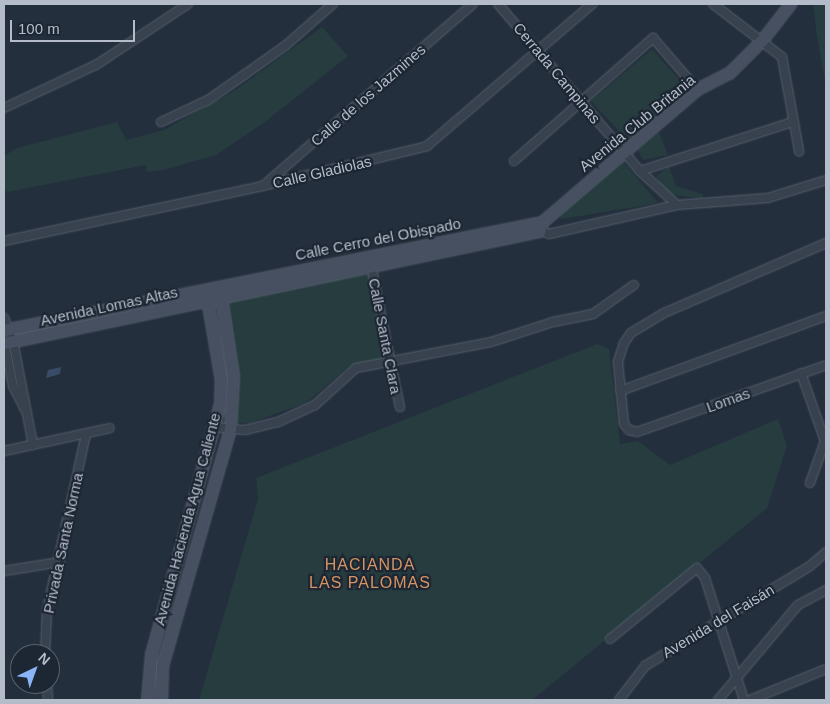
<!DOCTYPE html>
<meta charset="utf-8">
<style>
body{margin:0}
#map{position:relative;width:830px;height:704px;overflow:hidden;background:#242f3e;font-family:Helvetica,sans-serif}
div>[style]{position:absolute}
.green>*{inset:0;background:#263c3f}
.water>*{inset:0;background:#394c67}
.roads{filter:drop-shadow(0 0 1px #565f6c) drop-shadow(0 0 1px #565f6c)}
.minor>*{height:8px;margin:-4px;padding:0 4px;transform-origin:4px;border-radius:4px;background:#38414e}
.secondary>*{height:11px;margin:-5.5px;padding:0 5.5px;transform-origin:5.5px;border-radius:5.5px;background:#465061}
span{translate:-50% -50%;white-space:nowrap;text-align:center;line-height:1.15;-webkit-text-stroke:4.5px #1d2633;paint-order:stroke}
.street-label{font-size:15px;color:#b4bcc9}
.neighbourhood-label{font-size:16px;color:#d59563;letter-spacing:1px}
.frame{position:absolute;inset:0;border:5px solid #b4bcc9;pointer-events:none}
.north{position:absolute;left:10px;top:644px;width:50px;height:50px;box-sizing:border-box;background:#1d2633;border:1px solid #59626f;border-radius:50%;rotate:42deg;font-size:14px;font-weight:700;line-height:20px;text-align:center;color:#b4bcc9}
.north::after{content:'';display:block;margin:auto;width:18px;height:22px;background:#8ab4f8;clip-path:polygon(50% 0,100% 100%,50% 72%,0 100%)}
.scale{position:absolute;left:10px;top:20px;width:125px;height:22px;box-sizing:border-box;border:2px solid #b4bcc9;border-top:0;padding-left:6px;font-size:15px;line-height:18px;white-space:nowrap;color:#b4bcc9;-webkit-text-stroke:4px #1d2633;paint-order:stroke}
</style>
<div id="map">
<div class="green">
<div style="clip-path:polygon(813px 4px,826px 4px,826px 86px,817px 36px)"></div>
<div style="clip-path:polygon(322px 27px,348px 56px,265px 122px,216px 155px,163px 170px,147px 172px,146px 165px,7px 192px,4px 188px,4px 156px,17px 148px,117px 122px,126px 140px,164px 130px,237px 89px)"></div>
<div style="clip-path:polygon(652px 49px,683px 84px,682px 98px,628px 141px,591px 101px)"></div>
<div style="clip-path:polygon(659px 132px,668px 155px,643px 160px,637px 150px)"></div>
<div style="clip-path:polygon(623px 161px,658px 203px,562px 219px,560px 215px)"></div>
<div style="clip-path:polygon(669px 167px,676px 186px,703px 194px,703px 199px,673px 195px,660px 185px,656px 176px)"></div>
<div style="clip-path:polygon(368px 268px,385px 361px,350px 366px,306px 403px,250px 423px,238px 423px,234px 416px,225px 298px)"></div>
<div style="clip-path:polygon(597px 344px,609px 349px,620px 444px,638px 441px,670px 465px,778px 419px,787px 446px,767px 508px,532px 700px,199px 700px,258px 499px,256px 478px)"></div>
</div>
<div class="water">
<div style="clip-path:polygon(61px 367px,60px 374px,46px 378px,48px 370px)"></div>
</div>
<div class="roads">
<div class="minor">
<div style="left:498px;top:4px;width:219px;rotate:49.6deg"></div>
<div style="left:640px;top:171px;width:50px;rotate:42.6deg"></div>
<div style="left:713px;top:4px;width:87px;rotate:37.5deg"></div>
<div style="left:782px;top:57px;width:96px;rotate:79.7deg"></div>
<div style="left:4px;top:108px;width:102px;rotate:-25.1deg"></div>
<div style="left:96px;top:65px;width:110px;rotate:-33.5deg"></div>
<div style="left:161px;top:122px;width:52px;rotate:-25.1deg"></div>
<div style="left:208px;top:100px;width:44px;rotate:-34.8deg"></div>
<div style="left:244px;top:75px;width:50px;rotate:-35.3deg"></div>
<div style="left:285px;top:46px;width:64px;rotate:-41.2deg"></div>
<div style="left:514px;top:161px;width:186px;rotate:-41.5deg"></div>
<div style="left:653px;top:38px;width:67px;rotate:49.2deg"></div>
<div style="left:640px;top:171px;width:161px;rotate:-17.8deg"></div>
<div style="left:264px;top:185px;width:276px;rotate:-40.9deg"></div>
<div style="left:537px;top:228px;width:13px;rotate:27deg"></div>
<div style="left:549px;top:234px;width:131px;rotate:-12.8deg"></div>
<div style="left:677px;top:205px;width:91px;rotate:-4.4deg"></div>
<div style="left:768px;top:198px;width:61px;rotate:-17.2deg"></div>
<div style="left:4px;top:241px;width:264px;rotate:-12deg"></div>
<div style="left:262px;top:186px;width:170px;rotate:-13.6deg"></div>
<div style="left:427px;top:146px;width:218px;rotate:-40.7deg"></div>
<div style="left:826px;top:243px;width:176px;rotate:156.6deg"></div>
<div style="left:664px;top:313px;width:39px;rotate:149deg"></div>
<div style="left:631px;top:333px;width:12px;rotate:125deg"></div>
<div style="left:624px;top:343px;width:20px;rotate:108deg"></div>
<div style="left:618px;top:362px;width:62px;rotate:84.5deg"></div>
<div style="left:624px;top:424px;width:8px;rotate:50deg"></div>
<div style="left:629px;top:430px;width:8px;rotate:14deg"></div>
<div style="left:637px;top:432px;width:201px;rotate:-19.5deg"></div>
<div style="left:371px;top:265px;width:145px;rotate:78.5deg"></div>
<div style="left:4px;top:318px;width:25px;rotate:69deg"></div>
<div style="left:13px;top:341px;width:106px;rotate:79.1deg"></div>
<div style="left:4px;top:340px;width:47px;rotate:78.9deg"></div>
<div style="left:13px;top:386px;width:27px;rotate:63deg"></div>
<div style="left:801px;top:373px;width:75px;rotate:70.6deg"></div>
<div style="left:620px;top:391px;width:219px;rotate:-20deg"></div>
<div style="left:215px;top:427px;width:30px;rotate:6deg"></div>
<div style="left:245px;top:430px;width:34px;rotate:-14deg"></div>
<div style="left:278px;top:422px;width:41px;rotate:-24.7deg"></div>
<div style="left:315px;top:405px;width:55px;rotate:-42.1deg"></div>
<div style="left:356px;top:368px;width:137px;rotate:-10.9deg"></div>
<div style="left:491px;top:342px;width:65px;rotate:-17.9deg"></div>
<div style="left:553px;top:322px;width:41px;rotate:-11.3deg"></div>
<div style="left:593px;top:314px;width:50px;rotate:-35.3deg"></div>
<div style="left:4px;top:451px;width:108px;rotate:-12.2deg"></div>
<div style="left:810px;top:483px;width:45px;rotate:-70.3deg"></div>
<div style="left:4px;top:571px;width:57px;rotate:-9.1deg"></div>
<div style="left:610px;top:639px;width:112px;rotate:-39.2deg"></div>
<div style="left:697px;top:568px;width:13px;rotate:51deg"></div>
<div style="left:705px;top:578px;width:128px;rotate:72.3deg"></div>
<div style="left:45px;top:654px;width:44px;rotate:-87.4deg"></div>
<div style="left:47px;top:610px;width:180px;rotate:-77.5deg"></div>
<div style="left:47px;top:684px;width:16px;rotate:86deg"></div>
<div style="left:619px;top:700px;width:43px;rotate:-52.6deg"></div>
<div style="left:645px;top:666px;width:193px;rotate:-31.2deg"></div>
<div style="left:810px;top:566px;width:21px;rotate:-41deg"></div>
<div style="left:718px;top:700px;width:124px;rotate:-49.9deg"></div>
<div style="left:798px;top:605px;width:32px;rotate:-28deg"></div>
<div style="left:750px;top:700px;width:82px;rotate:-22.2deg"></div>
</div>
<div class="secondary">
<div style="left:4px;top:330px;width:549px;rotate:-11.35deg"></div>
<div style="left:4px;top:343px;width:547px;rotate:-11.82deg"></div>
<div style="left:539px;top:231px;width:9px;rotate:-72deg"></div>
<div style="left:542px;top:222px;width:204px;rotate:-40.6deg"></div>
<div style="left:697px;top:89px;width:36px;rotate:-27deg"></div>
<div style="left:729px;top:73px;width:47px;rotate:-45deg"></div>
<div style="left:762px;top:40px;width:46px;rotate:-52.1deg"></div>
<div style="left:147px;top:700px;width:46px;rotate:-85deg"></div>
<div style="left:151px;top:654px;width:259px;rotate:-74.6deg"></div>
<div style="left:220px;top:404px;width:24px;rotate:-88deg"></div>
<div style="left:221px;top:380px;width:88px;rotate:-99.8deg"></div>
<div style="left:161px;top:700px;width:34px;rotate:-88deg"></div>
<div style="left:162px;top:666px;width:247px;rotate:-74deg"></div>
<div style="left:230px;top:429px;width:53px;rotate:-86.8deg"></div>
<div style="left:233px;top:376px;width:87px;rotate:-98.6deg"></div>
</div>
</div>
<div class="street-label">
<span style="left:557px;top:73px;rotate:50deg">Cerrada Campinas</span>
<span style="left:368px;top:95px;rotate:-41deg">Calle de los Jazmines</span>
<span style="left:637px;top:123px;rotate:-39deg">Avenida Club Britania</span>
<span style="left:322px;top:172px;rotate:-13deg">Calle Gladiolas</span>
<span style="left:378px;top:239px;rotate:-11deg">Calle Cerro del Obispado</span>
<span style="left:109px;top:306px;rotate:-12deg">Avenida Lomas Altas</span>
<span style="left:385px;top:336px;rotate:79deg">Calle Santa Clara</span>
<span style="left:728px;top:400px;rotate:-20deg">Lomas</span>
<span style="left:187px;top:519px;rotate:-75deg">Avenida Hacienda Agua Caliente</span>
<span style="left:63px;top:543px;rotate:-78deg">Privada Santa Norma</span>
<span style="left:718px;top:621px;rotate:-31deg">Avenida del Faisán</span>
</div>
<div class="neighbourhood-label">
<span style="left:370px;top:574px">HACIANDA<br>LAS PALOMAS</span>
</div>
<div class="frame"></div>
<div class="north">N</div>
<div class="scale">100 m</div>
</div>
